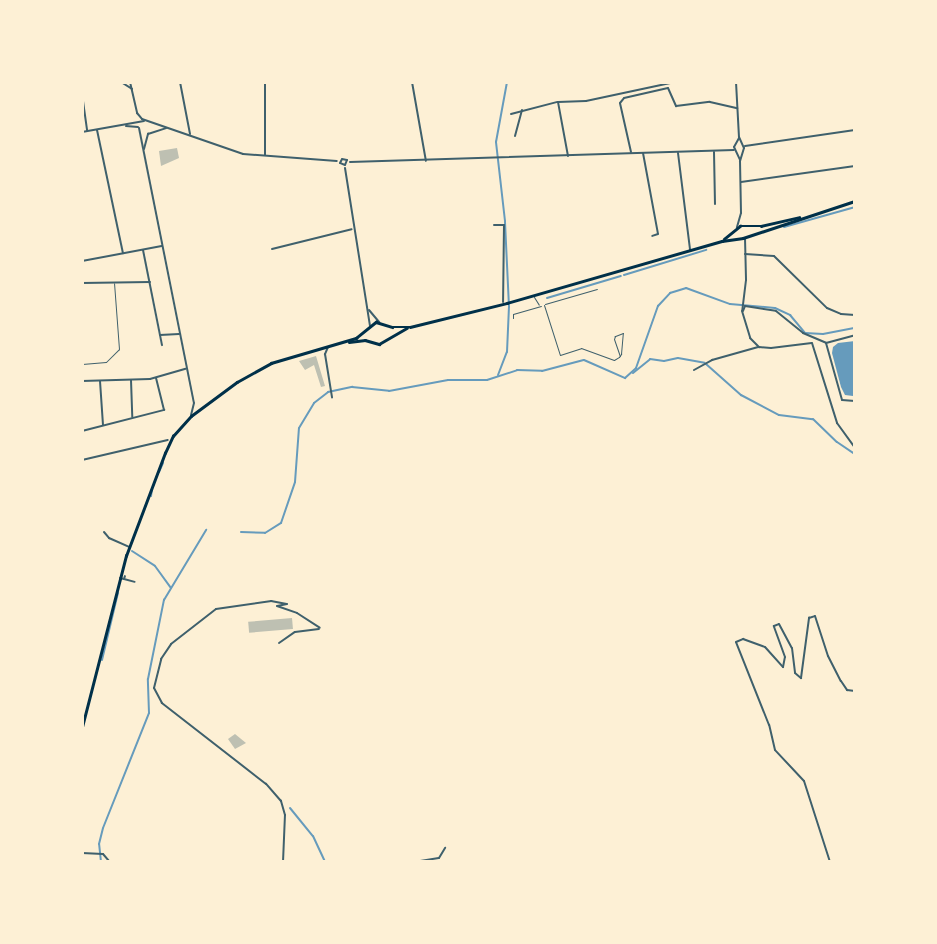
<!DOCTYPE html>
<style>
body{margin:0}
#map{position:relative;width:937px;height:944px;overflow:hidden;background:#fdf0d5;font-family:Figtree,sans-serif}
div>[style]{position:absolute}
.water>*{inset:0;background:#669bbc}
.stream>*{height:2px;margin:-1px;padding:0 1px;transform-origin:1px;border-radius:1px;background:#669bbc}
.building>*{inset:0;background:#bec0b2;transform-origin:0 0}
.service>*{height:1px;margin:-0.5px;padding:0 0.5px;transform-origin:0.5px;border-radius:0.5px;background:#3f606c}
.pedestrian>*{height:2px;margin:-1px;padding:0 1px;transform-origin:1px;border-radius:1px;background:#3f606c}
.minor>*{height:2px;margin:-1px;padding:0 1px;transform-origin:1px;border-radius:1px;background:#3f606c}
.secondary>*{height:2.5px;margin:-1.25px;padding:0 1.25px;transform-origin:1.25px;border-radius:1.25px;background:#003049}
span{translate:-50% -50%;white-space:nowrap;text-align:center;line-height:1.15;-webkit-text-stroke:6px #fdf0d5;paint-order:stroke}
.frame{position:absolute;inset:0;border:84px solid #fdf0d5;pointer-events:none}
</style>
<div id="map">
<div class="water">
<div style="clip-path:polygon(855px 341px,855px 396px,853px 396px,845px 395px,841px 387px,832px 353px,833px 347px,838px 343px)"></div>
</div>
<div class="stream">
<div style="left:784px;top:227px;width:74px;rotate:-15.7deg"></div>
<div style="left:624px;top:275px;width:86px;rotate:-17deg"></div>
<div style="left:547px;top:298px;width:77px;rotate:-16.6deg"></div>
<div style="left:706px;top:364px;width:47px;rotate:41.5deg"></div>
<div style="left:741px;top:395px;width:43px;rotate:27.8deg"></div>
<div style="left:779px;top:415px;width:34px;rotate:7deg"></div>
<div style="left:813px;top:419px;width:33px;rotate:44deg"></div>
<div style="left:837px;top:442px;width:22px;rotate:34deg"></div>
<div style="left:633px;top:373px;width:22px;rotate:-39deg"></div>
<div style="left:650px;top:359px;width:14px;rotate:8deg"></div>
<div style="left:664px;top:361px;width:14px;rotate:-12deg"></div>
<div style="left:678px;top:358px;width:27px;rotate:10deg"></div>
<div style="left:498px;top:375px;width:25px;rotate:-69deg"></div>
<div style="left:507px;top:352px;width:45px;rotate:-87.5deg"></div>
<div style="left:509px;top:307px;width:86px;rotate:-92.7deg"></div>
<div style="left:505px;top:221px;width:80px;rotate:-96.5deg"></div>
<div style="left:496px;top:142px;width:61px;rotate:-79.6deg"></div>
<div style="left:159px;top:472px;width:10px;rotate:-66deg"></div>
<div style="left:151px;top:496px;width:6px;rotate:-81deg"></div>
<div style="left:241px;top:532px;width:24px;rotate:2deg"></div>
<div style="left:265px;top:533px;width:19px;rotate:-32deg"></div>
<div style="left:281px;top:523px;width:43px;rotate:-71.1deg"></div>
<div style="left:295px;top:482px;width:54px;rotate:-85.8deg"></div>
<div style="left:299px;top:428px;width:29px;rotate:-59deg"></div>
<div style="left:314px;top:403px;width:18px;rotate:-38deg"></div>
<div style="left:328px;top:392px;width:25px;rotate:-12deg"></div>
<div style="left:352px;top:387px;width:37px;rotate:6deg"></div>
<div style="left:389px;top:391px;width:60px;rotate:-10.6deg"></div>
<div style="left:448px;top:380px;width:39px"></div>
<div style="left:487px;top:380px;width:32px;rotate:-18deg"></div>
<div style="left:517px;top:370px;width:25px;rotate:2deg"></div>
<div style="left:542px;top:371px;width:43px;rotate:-14.7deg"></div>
<div style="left:584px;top:360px;width:45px;rotate:23.7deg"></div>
<div style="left:625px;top:378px;width:15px;rotate:-42deg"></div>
<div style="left:636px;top:368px;width:66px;rotate:-70.5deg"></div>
<div style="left:658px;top:306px;width:18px;rotate:-47deg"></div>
<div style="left:670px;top:293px;width:17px;rotate:-17deg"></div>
<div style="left:686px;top:288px;width:47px;rotate:20deg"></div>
<div style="left:730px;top:304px;width:45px;rotate:5.1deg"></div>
<div style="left:775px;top:308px;width:17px;rotate:25deg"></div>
<div style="left:790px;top:315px;width:23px;rotate:50deg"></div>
<div style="left:805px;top:333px;width:18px;rotate:3deg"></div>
<div style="left:823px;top:334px;width:33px;rotate:-11deg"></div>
<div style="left:132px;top:551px;width:27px;rotate:33deg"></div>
<div style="left:155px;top:566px;width:27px;rotate:54deg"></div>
<div style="left:102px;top:660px;width:69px;rotate:-76.6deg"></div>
<div style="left:290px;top:808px;width:36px;rotate:51deg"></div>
<div style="left:313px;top:836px;width:29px;rotate:65deg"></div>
<div style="left:101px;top:862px;width:18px;rotate:-96deg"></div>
<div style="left:99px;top:844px;width:16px;rotate:-76deg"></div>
<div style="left:103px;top:828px;width:124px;rotate:-68.2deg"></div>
<div style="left:149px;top:713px;width:34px;rotate:-92deg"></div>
<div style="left:148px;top:679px;width:81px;rotate:-78.6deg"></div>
<div style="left:164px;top:600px;width:82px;rotate:-59deg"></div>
</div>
<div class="building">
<div style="clip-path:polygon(177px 148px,179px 158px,161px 166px,159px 151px)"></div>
<div style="clip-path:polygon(316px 356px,325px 386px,321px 387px,314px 365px,305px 370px,299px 361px)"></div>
<div style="left:292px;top:618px;width:11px;height:44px;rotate:85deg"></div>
<div style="clip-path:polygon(235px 734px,246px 743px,235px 749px,228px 739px)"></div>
</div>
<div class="service">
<div style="left:534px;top:297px;width:9px;rotate:58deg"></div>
<div style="left:545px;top:304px;width:54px;rotate:-16.1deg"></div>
<div style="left:544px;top:305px;width:52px;rotate:72.3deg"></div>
<div style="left:560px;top:355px;width:22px;rotate:-18deg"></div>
<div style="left:581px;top:348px;width:35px;rotate:20deg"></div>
<div style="left:614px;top:360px;width:6px;rotate:-31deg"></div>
<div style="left:619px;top:357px;width:4px;rotate:-56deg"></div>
<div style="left:621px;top:354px;width:21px;rotate:-85deg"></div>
<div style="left:623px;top:333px;width:9px;rotate:159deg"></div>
<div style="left:615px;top:336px;width:3px;rotate:108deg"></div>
<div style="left:614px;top:339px;width:18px;rotate:71deg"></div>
<div style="left:513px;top:318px;width:4px;rotate:-90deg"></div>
<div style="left:513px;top:314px;width:29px;rotate:-16deg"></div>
<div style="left:82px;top:364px;width:24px;rotate:-5deg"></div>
<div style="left:106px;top:362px;width:18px;rotate:-45deg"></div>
<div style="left:119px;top:349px;width:66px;rotate:-94.3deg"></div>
</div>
<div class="pedestrian">
<div style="left:743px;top:311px;width:5px;rotate:-68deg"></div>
<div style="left:745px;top:306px;width:31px;rotate:9deg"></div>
<div style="left:776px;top:311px;width:35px;rotate:39deg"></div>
<div style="left:803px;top:333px;width:25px;rotate:23deg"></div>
<div style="left:826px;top:343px;width:59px;rotate:74.3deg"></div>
<div style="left:842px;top:400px;width:13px;rotate:4deg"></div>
<div style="left:826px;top:343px;width:30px;rotate:-15deg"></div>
</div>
<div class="minor">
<div style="left:121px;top:82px;width:13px;rotate:32deg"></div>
<div style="left:130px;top:82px;width:32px;rotate:77deg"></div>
<div style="left:137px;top:113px;width:8px;rotate:50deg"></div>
<div style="left:142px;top:119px;width:107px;rotate:19.1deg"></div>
<div style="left:243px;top:154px;width:94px;rotate:4.3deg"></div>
<div style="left:180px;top:82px;width:53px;rotate:79.1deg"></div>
<div style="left:265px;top:82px;width:73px;rotate:90deg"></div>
<div style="left:412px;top:82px;width:80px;rotate:80deg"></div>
<div style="left:736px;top:82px;width:55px;rotate:86.9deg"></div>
<div style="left:739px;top:137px;width:12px;rotate:66deg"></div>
<div style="left:744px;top:148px;width:14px;rotate:107deg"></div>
<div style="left:740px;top:161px;width:52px;rotate:88.9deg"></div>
<div style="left:741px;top:213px;width:15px;rotate:106deg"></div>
<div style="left:82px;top:94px;width:37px;rotate:82deg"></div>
<div style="left:511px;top:114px;width:48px;rotate:-14.6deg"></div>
<div style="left:126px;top:126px;width:12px;rotate:5deg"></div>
<div style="left:139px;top:128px;width:280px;rotate:78.7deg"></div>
<div style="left:194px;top:403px;width:12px;rotate:104deg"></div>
<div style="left:97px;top:130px;width:126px;rotate:78.1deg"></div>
<div style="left:82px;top:132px;width:63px;rotate:-10.1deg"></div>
<div style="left:515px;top:136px;width:27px;rotate:-75deg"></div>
<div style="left:739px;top:138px;width:10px;rotate:119deg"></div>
<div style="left:734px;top:147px;width:14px;rotate:65deg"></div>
<div style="left:745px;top:146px;width:111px;rotate:-8.3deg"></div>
<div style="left:144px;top:149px;width:16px;rotate:-75deg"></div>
<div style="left:148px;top:134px;width:19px;rotate:-18deg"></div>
<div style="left:631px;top:152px;width:50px;rotate:-102.7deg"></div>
<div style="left:620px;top:103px;width:6px;rotate:-51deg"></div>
<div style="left:624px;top:98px;width:45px;rotate:-12.8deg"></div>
<div style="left:668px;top:88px;width:20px;rotate:66deg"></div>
<div style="left:676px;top:106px;width:34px;rotate:-7deg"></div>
<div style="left:710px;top:102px;width:28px;rotate:13deg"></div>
<div style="left:714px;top:152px;width:52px;rotate:88.9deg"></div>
<div style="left:643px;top:153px;width:82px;rotate:79.5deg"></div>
<div style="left:658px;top:234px;width:6px;rotate:162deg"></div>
<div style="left:678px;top:153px;width:98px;rotate:82.9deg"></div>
<div style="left:568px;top:156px;width:55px;rotate:-100.5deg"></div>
<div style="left:558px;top:102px;width:28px;rotate:-2deg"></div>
<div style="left:586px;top:101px;width:91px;rotate:-12.1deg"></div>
<div style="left:342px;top:159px;width:5px;rotate:11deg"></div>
<div style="left:347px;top:160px;width:5px;rotate:112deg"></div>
<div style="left:345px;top:165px;width:5px;rotate:-158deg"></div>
<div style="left:340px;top:163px;width:4px;rotate:-63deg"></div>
<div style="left:350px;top:162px;width:384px;rotate:-1.8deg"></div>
<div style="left:345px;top:168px;width:159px;rotate:81deg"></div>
<div style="left:741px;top:182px;width:115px;rotate:-8deg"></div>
<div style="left:494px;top:225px;width:10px"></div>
<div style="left:504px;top:225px;width:77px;rotate:90.7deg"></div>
<div style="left:745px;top:238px;width:42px;rotate:88.6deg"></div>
<div style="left:746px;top:280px;width:31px;rotate:97deg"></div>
<div style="left:742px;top:311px;width:28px;rotate:73deg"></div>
<div style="left:750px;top:338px;width:13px;rotate:45deg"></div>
<div style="left:759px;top:347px;width:12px;rotate:5deg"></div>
<div style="left:771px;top:348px;width:41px;rotate:-7deg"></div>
<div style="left:812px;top:343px;width:84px;rotate:72.6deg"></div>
<div style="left:837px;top:423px;width:31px;rotate:54deg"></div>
<div style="left:272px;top:249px;width:82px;rotate:-14deg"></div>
<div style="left:143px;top:250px;width:97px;rotate:78.7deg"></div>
<div style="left:745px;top:254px;width:29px;rotate:4deg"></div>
<div style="left:774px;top:256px;width:74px;rotate:44.5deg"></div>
<div style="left:827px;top:308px;width:15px;rotate:23deg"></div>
<div style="left:841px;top:314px;width:14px;rotate:4deg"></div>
<div style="left:82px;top:261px;width:81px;rotate:-10.6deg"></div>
<div style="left:82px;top:283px;width:68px;rotate:-0.8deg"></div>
<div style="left:369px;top:310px;width:16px;rotate:50deg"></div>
<div style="left:160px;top:335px;width:19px;rotate:-3deg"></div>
<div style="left:328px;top:347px;width:8px;rotate:113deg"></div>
<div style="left:325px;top:354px;width:44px;rotate:80.8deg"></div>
<div style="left:694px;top:370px;width:21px;rotate:-29deg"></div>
<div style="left:712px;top:360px;width:48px;rotate:-15.8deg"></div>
<div style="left:131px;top:380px;width:37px;rotate:88deg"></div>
<div style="left:82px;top:381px;width:68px;rotate:-1.7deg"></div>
<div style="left:150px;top:379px;width:37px;rotate:-16deg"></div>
<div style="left:100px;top:381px;width:44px;rotate:86.1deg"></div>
<div style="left:82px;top:431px;width:85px;rotate:-14.4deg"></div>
<div style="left:164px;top:410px;width:33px;rotate:-104deg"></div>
<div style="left:82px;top:460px;width:88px;rotate:-13.1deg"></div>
<div style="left:82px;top:490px;width:1px;rotate:-45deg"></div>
<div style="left:104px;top:532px;width:8px;rotate:50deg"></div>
<div style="left:109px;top:538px;width:22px;rotate:24deg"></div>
<div style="left:120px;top:578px;width:4px;rotate:14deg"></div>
<div style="left:124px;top:579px;width:3px;rotate:-72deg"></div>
<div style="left:124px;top:579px;width:11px;rotate:15deg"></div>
<div style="left:279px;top:643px;width:19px;rotate:-35deg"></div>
<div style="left:295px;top:632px;width:24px;rotate:-7deg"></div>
<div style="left:82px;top:853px;width:21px;rotate:3deg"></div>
<div style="left:103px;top:854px;width:11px;rotate:49deg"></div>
<div style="left:283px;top:862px;width:47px;rotate:-87.6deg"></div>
<div style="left:285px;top:815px;width:15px;rotate:-106deg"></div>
<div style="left:281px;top:801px;width:23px;rotate:-131deg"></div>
<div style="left:266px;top:784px;width:132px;rotate:-142.1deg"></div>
<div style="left:162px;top:703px;width:17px;rotate:-118deg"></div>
<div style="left:154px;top:688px;width:30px;rotate:-76deg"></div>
<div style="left:161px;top:659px;width:18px;rotate:-56deg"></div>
<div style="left:171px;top:644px;width:57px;rotate:-37.9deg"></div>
<div style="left:216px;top:609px;width:56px;rotate:-8.3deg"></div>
<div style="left:271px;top:601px;width:16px;rotate:11deg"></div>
<div style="left:287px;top:604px;width:10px;rotate:169deg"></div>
<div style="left:277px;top:606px;width:21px;rotate:19deg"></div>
<div style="left:297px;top:613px;width:27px;rotate:33deg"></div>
<div style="left:414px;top:862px;width:25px;rotate:-9deg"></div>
<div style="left:439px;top:858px;width:12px;rotate:-59deg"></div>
<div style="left:830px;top:862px;width:85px;rotate:-107.8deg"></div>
<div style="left:804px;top:781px;width:42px;rotate:-133.1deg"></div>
<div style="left:775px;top:750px;width:26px;rotate:-103deg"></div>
<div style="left:769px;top:725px;width:89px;rotate:-111.7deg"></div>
<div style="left:736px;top:642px;width:8px;rotate:-23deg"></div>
<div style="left:743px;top:639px;width:23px;rotate:20deg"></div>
<div style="left:765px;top:647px;width:27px;rotate:48deg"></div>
<div style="left:783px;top:667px;width:10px;rotate:-79deg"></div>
<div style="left:785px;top:657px;width:33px;rotate:-110deg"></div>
<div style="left:774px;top:626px;width:5px;rotate:-22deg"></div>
<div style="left:779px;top:624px;width:27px;rotate:62deg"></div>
<div style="left:792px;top:648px;width:25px;rotate:83deg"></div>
<div style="left:795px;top:673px;width:8px;rotate:40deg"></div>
<div style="left:801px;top:678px;width:61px;rotate:-82.4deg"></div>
<div style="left:809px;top:618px;width:6px;rotate:-18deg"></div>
<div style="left:815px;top:616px;width:42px;rotate:72deg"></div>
<div style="left:828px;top:656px;width:28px;rotate:63deg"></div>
<div style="left:841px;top:681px;width:11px;rotate:56deg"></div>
<div style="left:847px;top:690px;width:8px;rotate:7deg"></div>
</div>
<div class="secondary">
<div style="left:724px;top:239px;width:21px;rotate:-39deg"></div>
<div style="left:740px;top:226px;width:21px"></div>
<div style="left:761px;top:226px;width:39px;rotate:-13deg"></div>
<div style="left:349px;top:342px;width:16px;rotate:-7deg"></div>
<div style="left:365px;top:340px;width:15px;rotate:16deg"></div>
<div style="left:379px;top:344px;width:32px;rotate:-30deg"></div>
<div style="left:82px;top:727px;width:177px;rotate:-75.6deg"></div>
<div style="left:126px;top:556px;width:110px;rotate:-69.3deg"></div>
<div style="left:165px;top:453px;width:19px;rotate:-65deg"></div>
<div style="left:173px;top:436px;width:27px;rotate:-48deg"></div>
<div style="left:191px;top:416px;width:57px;rotate:-36.5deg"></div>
<div style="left:237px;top:382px;width:39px;rotate:-29deg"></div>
<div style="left:271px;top:363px;width:89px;rotate:-16.4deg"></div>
<div style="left:356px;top:338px;width:26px;rotate:-39deg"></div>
<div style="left:376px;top:322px;width:17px;rotate:17deg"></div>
<div style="left:392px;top:327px;width:18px"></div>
<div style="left:410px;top:327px;width:100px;rotate:-13.9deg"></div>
<div style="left:507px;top:303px;width:224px;rotate:-16.1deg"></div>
<div style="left:722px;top:241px;width:21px;rotate:-8deg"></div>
<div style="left:743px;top:238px;width:118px;rotate:-18.3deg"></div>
</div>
<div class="frame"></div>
</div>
